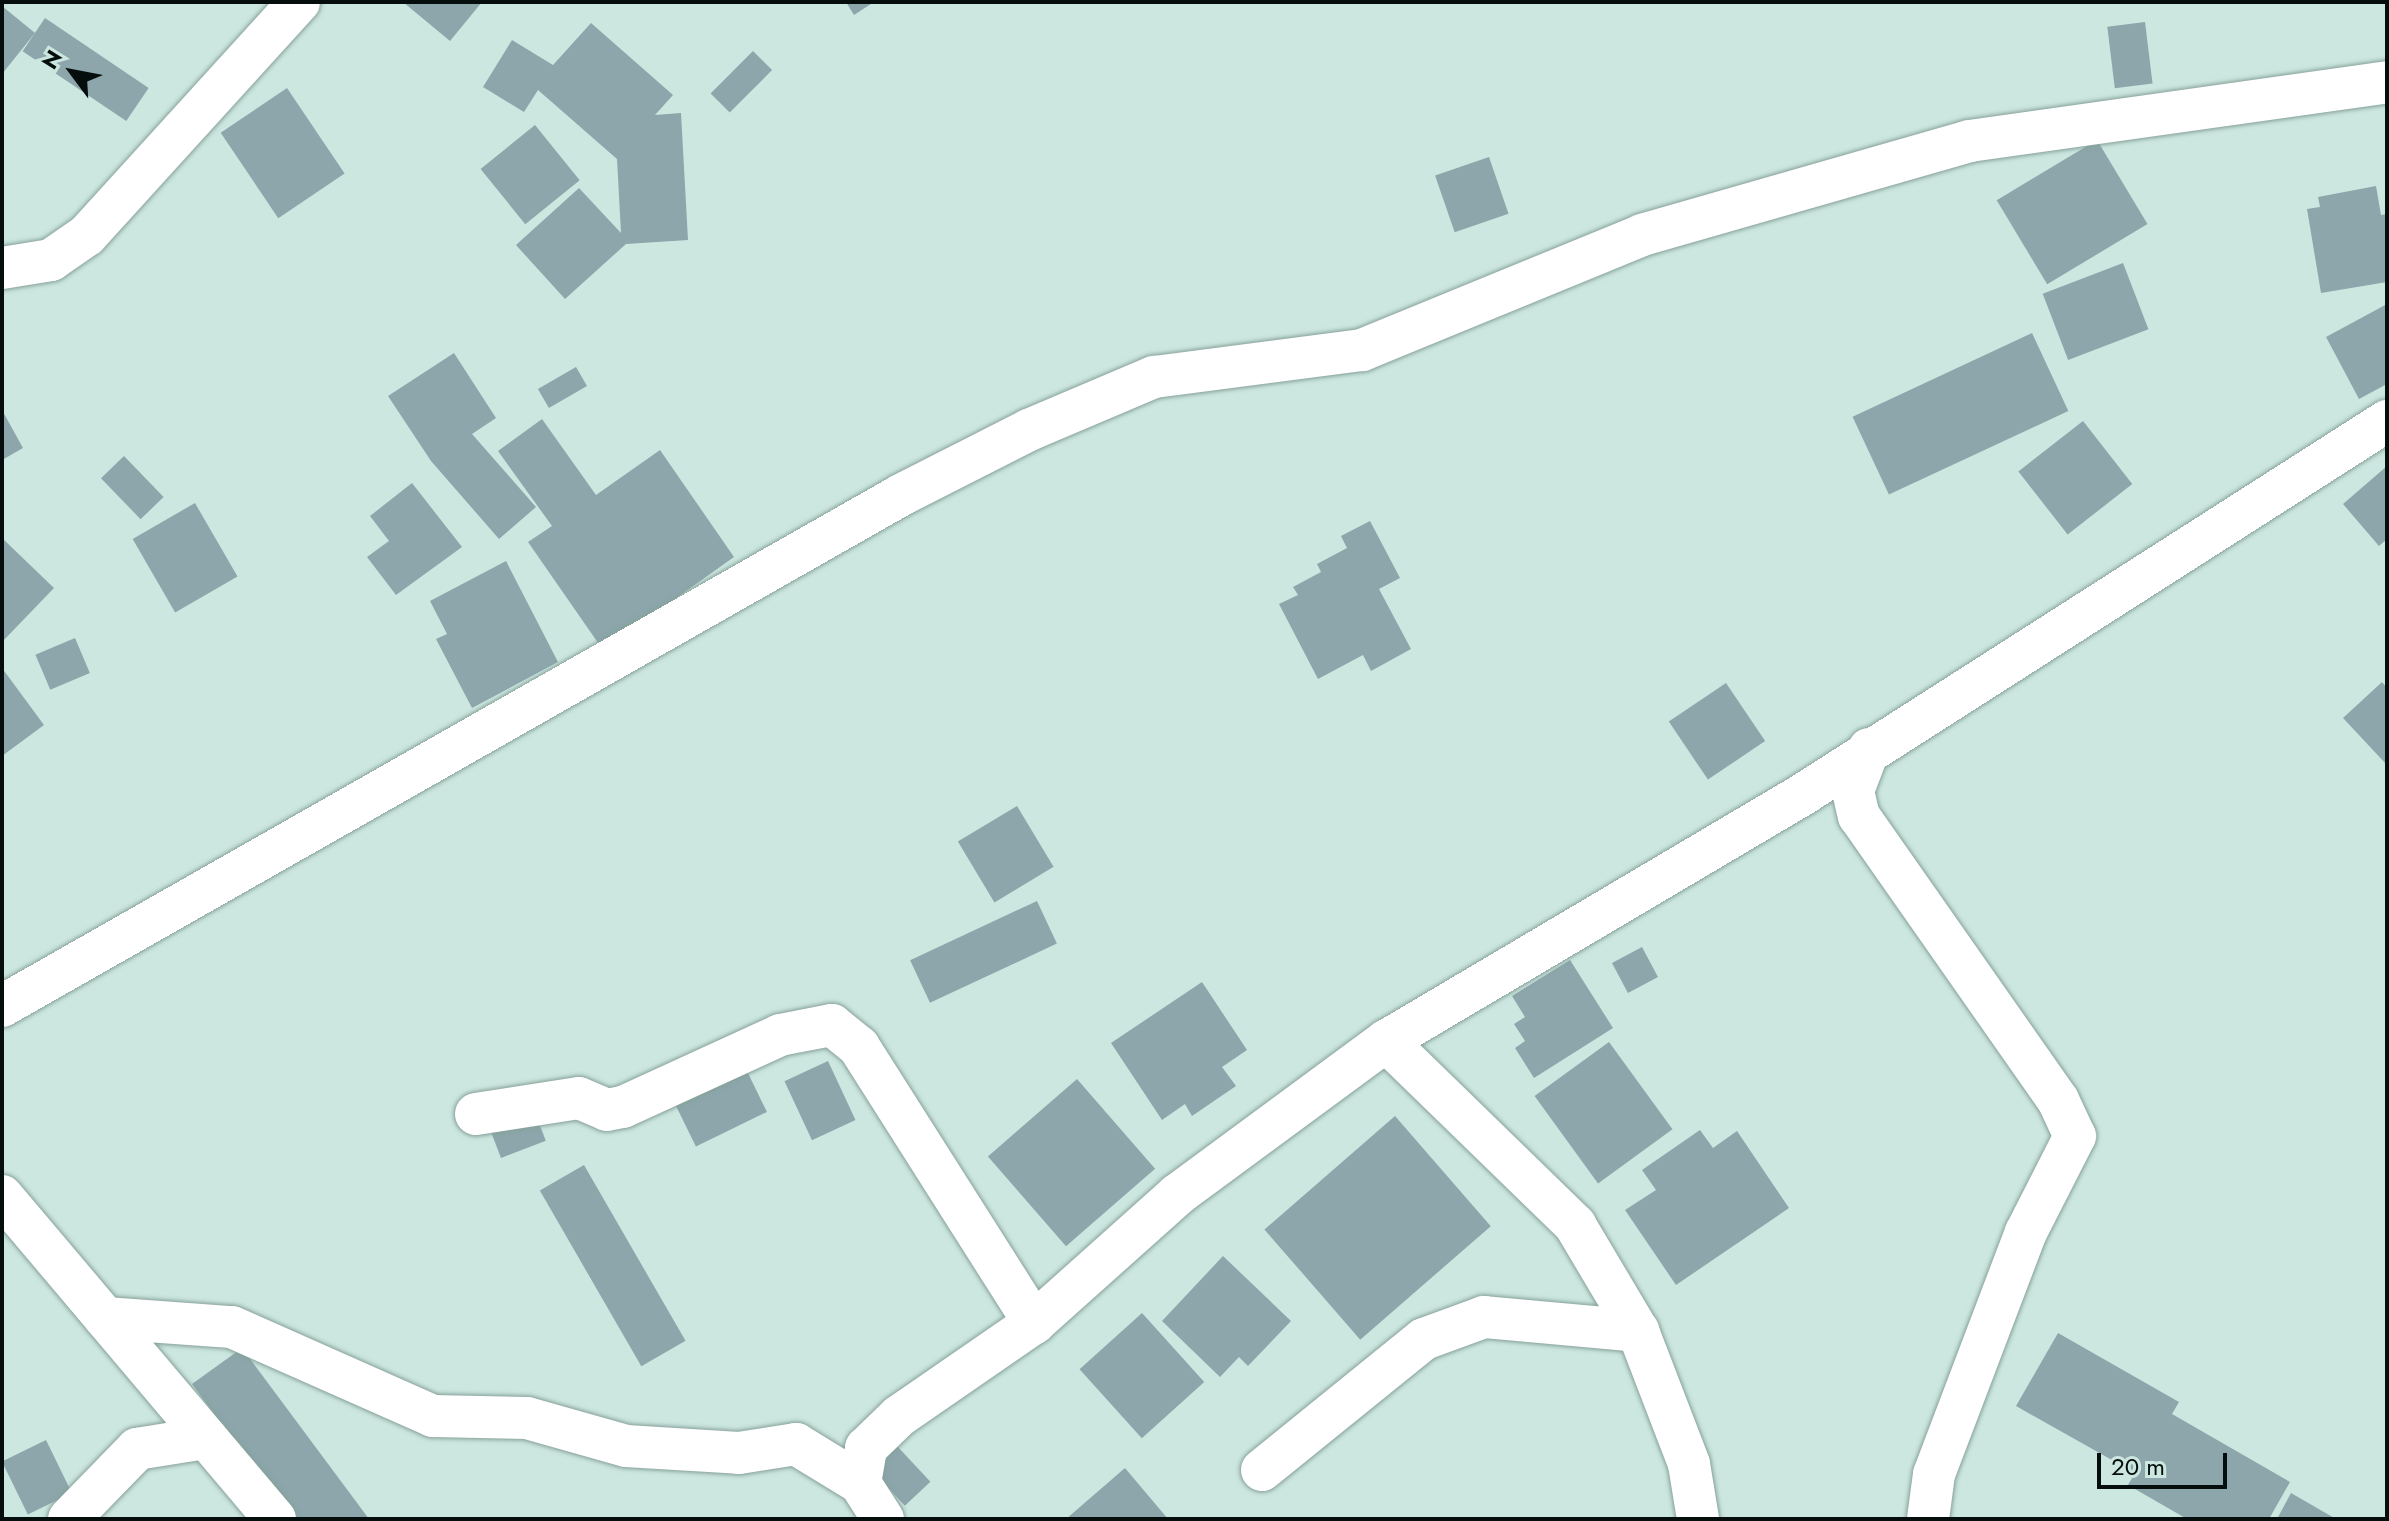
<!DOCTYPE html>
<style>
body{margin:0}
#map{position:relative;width:2389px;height:1521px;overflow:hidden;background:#cce7e0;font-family:Jost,sans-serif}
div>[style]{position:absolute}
.building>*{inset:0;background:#8ca6ab;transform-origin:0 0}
.roads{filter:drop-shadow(0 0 2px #87a19a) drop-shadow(0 0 2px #87a19a)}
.minor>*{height:42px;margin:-21px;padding:0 21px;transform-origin:21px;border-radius:21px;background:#fff}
span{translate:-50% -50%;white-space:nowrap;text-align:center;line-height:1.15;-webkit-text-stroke:8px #cce7e0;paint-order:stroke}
.frame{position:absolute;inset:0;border:4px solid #050e0c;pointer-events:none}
.north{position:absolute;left:32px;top:32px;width:80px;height:80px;-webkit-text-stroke:6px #cce7e0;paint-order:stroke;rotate:302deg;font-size:22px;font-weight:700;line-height:32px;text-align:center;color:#050e0c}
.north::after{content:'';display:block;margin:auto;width:28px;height:36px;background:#050e0c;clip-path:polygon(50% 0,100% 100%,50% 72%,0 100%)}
.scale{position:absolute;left:2097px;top:1453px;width:130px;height:36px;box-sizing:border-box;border:4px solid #050e0c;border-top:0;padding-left:10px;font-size:24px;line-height:28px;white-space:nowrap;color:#050e0c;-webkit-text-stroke:6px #cce7e0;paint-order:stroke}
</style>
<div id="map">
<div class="building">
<div style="clip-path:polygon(403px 2px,482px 2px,450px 41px)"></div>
<div style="clip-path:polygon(846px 2px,874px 2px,854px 15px)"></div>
<div style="clip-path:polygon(2px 6px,35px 33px,2px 74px)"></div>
<div style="left:45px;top:18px;width:125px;height:40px;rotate:34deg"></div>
<div style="left:2145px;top:22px;width:62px;height:38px;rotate:83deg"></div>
<div style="clip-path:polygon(591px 23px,673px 95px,655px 115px,681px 113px,688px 240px,626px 244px,565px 299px,516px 245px,579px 188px,621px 233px,617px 159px,538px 90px,524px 112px,483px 87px,512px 40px,553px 65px)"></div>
<div style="left:753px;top:51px;width:27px;height:60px;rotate:45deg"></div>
<div style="left:287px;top:88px;width:103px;height:80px;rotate:56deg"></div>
<div style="left:535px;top:125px;width:71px;height:70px;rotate:51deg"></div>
<div style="left:2097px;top:140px;width:98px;height:117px;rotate:59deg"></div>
<div style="left:1489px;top:157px;width:60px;height:57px;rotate:71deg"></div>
<div style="clip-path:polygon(2376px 186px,2381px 215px,2387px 214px,2387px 282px,2321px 293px,2307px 209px,2320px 207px,2318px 197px)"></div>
<div style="left:2123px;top:263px;width:71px;height:86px;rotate:69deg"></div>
<div style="clip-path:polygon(2387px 304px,2387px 384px,2359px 399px,2326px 337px)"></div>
<div style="left:2032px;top:333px;width:86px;height:198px;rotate:65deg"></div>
<div style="clip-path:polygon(454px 353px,496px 418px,472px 434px,536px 507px,499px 539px,431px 461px,388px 396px)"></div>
<div style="left:576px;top:367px;width:22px;height:44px;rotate:60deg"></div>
<div style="clip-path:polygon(2px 410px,23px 448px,2px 460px)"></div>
<div style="clip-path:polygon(542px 419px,596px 495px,660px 450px,734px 557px,603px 650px,528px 542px,552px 526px,498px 451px)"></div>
<div style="left:2083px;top:421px;width:80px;height:82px;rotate:52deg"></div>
<div style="left:124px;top:456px;width:57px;height:32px;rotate:46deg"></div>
<div style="clip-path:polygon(2387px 466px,2387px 539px,2379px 546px,2343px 504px)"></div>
<div style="clip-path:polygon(412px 483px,462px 547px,396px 595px,367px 557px,389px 541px,370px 516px)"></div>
<div style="left:195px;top:503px;width:85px;height:72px;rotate:60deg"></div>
<div style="clip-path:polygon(1370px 521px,1400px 578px,1379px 589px,1411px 649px,1371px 671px,1363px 655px,1318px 679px,1279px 604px,1298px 595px,1293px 587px,1321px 572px,1317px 564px,1347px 548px,1341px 536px)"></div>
<div style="clip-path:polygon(2px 538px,54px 588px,2px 642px)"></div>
<div style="clip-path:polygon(506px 561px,558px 662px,472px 708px,436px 639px,447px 634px,430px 601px)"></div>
<div style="left:75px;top:638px;width:38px;height:43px;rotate:67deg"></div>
<div style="clip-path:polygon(2px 668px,44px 725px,2px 756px)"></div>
<div style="clip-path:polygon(2382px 682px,2387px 688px,2387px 765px,2343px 718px)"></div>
<div style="left:1726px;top:683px;width:70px;height:69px;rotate:56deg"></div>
<div style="left:1017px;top:806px;width:71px;height:69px;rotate:59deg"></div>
<div style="left:1037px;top:901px;width:47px;height:140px;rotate:65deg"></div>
<div style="left:1642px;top:947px;width:34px;height:34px;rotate:62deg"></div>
<div style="clip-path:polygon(1570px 960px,1613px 1028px,1534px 1078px,1515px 1048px,1525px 1041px,1514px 1024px,1525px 1017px,1512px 996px)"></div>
<div style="clip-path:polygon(1202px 982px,1247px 1050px,1222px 1067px,1236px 1086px,1192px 1116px,1185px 1104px,1162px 1120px,1111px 1043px)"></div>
<div style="left:1609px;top:1042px;width:108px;height:92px;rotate:54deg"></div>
<div style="left:828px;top:1061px;width:65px;height:48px;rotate:65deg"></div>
<div style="left:745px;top:1067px;width:50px;height:79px;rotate:64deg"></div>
<div style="left:1077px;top:1079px;width:119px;height:118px;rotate:49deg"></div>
<div style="left:534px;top:1110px;width:33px;height:48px;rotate:69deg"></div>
<div style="left:1395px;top:1116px;width:146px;height:173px;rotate:49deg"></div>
<div style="clip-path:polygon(1700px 1130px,1713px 1148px,1737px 1131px,1789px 1208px,1676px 1285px,1625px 1210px,1656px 1190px,1642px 1170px)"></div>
<div style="left:584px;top:1165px;width:203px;height:51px;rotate:60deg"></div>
<div style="clip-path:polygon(1223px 1256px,1291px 1321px,1248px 1366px,1239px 1357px,1220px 1377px,1162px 1321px)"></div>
<div style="left:1142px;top:1313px;width:93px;height:84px;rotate:48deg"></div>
<div style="clip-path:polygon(2058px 1333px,2179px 1402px,2172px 1414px,2290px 1482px,2269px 1519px,2187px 1519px,2128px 1485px,2135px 1473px,2016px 1406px)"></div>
<div style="clip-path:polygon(242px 1348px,369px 1519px,292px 1519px,192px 1384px)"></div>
<div style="left:46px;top:1440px;width:59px;height:49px;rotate:64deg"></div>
<div style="left:897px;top:1446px;width:49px;height:35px;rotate:47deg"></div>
<div style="clip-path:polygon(1125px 1468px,1168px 1519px,1066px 1519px)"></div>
<div style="clip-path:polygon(2291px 1493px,2336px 1519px,2277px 1519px)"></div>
</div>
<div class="roads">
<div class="minor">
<div style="left:2px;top:268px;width:50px;rotate:-9.3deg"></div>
<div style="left:51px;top:260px;width:44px;rotate:-34.8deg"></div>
<div style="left:87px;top:235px;width:315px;rotate:-47.7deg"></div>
<div style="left:1869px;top:749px;width:45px;rotate:110.9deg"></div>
<div style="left:1853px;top:791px;width:26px;rotate:77deg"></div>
<div style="left:1859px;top:816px;width:347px;rotate:55deg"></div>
<div style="left:2058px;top:1100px;width:40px;rotate:65deg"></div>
<div style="left:2075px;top:1136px;width:108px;rotate:117deg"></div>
<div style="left:2026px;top:1232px;width:259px;rotate:110.8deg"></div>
<div style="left:1934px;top:1474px;width:45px;rotate:97.6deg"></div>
<div style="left:2px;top:1006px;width:1034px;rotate:-29.61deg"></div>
<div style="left:901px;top:495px;width:144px;rotate:-26.9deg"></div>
<div style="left:1029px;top:430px;width:136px;rotate:-23deg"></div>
<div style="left:1154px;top:377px;width:210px;rotate:-7.4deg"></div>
<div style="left:1362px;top:350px;width:303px;rotate:-22.3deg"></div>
<div style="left:1642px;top:235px;width:340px;rotate:-16deg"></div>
<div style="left:1969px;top:141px;width:422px;rotate:-8deg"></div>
<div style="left:1386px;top:1041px;width:264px;rotate:44.2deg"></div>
<div style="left:1575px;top:1225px;width:123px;rotate:59.3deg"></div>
<div style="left:1638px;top:1331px;width:142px;rotate:69deg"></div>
<div style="left:1689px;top:1464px;width:56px;rotate:80.7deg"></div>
<div style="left:476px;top:1114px;width:104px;rotate:-8.8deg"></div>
<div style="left:579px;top:1098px;width:30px;rotate:23deg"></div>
<div style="left:607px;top:1110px;width:16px;rotate:-11deg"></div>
<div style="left:623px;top:1107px;width:173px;rotate:-24.6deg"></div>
<div style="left:780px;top:1035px;width:53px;rotate:-10.9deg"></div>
<div style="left:832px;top:1025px;width:35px;rotate:39deg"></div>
<div style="left:859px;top:1047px;width:327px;rotate:57.6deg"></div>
<div style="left:2px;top:1196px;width:423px;rotate:49.8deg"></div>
<div style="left:105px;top:1318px;width:127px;rotate:4.1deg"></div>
<div style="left:232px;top:1327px;width:220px;rotate:23.9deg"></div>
<div style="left:433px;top:1416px;width:94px;rotate:1.2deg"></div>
<div style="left:527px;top:1418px;width:103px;rotate:15.8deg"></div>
<div style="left:626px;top:1446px;width:113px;rotate:3.5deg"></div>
<div style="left:739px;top:1453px;width:58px;rotate:-9deg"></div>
<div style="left:796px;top:1444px;width:75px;rotate:31.4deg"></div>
<div style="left:1262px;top:1470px;width:208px;rotate:-39deg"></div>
<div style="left:1424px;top:1339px;width:64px;rotate:-20.1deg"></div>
<div style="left:1484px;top:1317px;width:155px;rotate:5.2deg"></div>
<div style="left:69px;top:1519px;width:98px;rotate:-45.8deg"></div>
<div style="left:137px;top:1449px;width:70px;rotate:-9.1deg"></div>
<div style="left:883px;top:1519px;width:43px;rotate:-122.6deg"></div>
<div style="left:860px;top:1483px;width:36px;rotate:-80deg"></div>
<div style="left:866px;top:1448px;width:46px;rotate:-44.1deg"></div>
<div style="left:899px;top:1416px;width:164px;rotate:-34.6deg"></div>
<div style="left:1034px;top:1323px;width:192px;rotate:-41.8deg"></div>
<div style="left:1177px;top:1195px;width:260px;rotate:-36.4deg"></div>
<div style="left:1386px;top:1041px;width:487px;rotate:-30.6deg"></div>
<div style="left:1805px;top:793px;width:691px;rotate:-32.59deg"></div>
</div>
</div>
<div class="frame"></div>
<div class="north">N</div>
<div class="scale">20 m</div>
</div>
